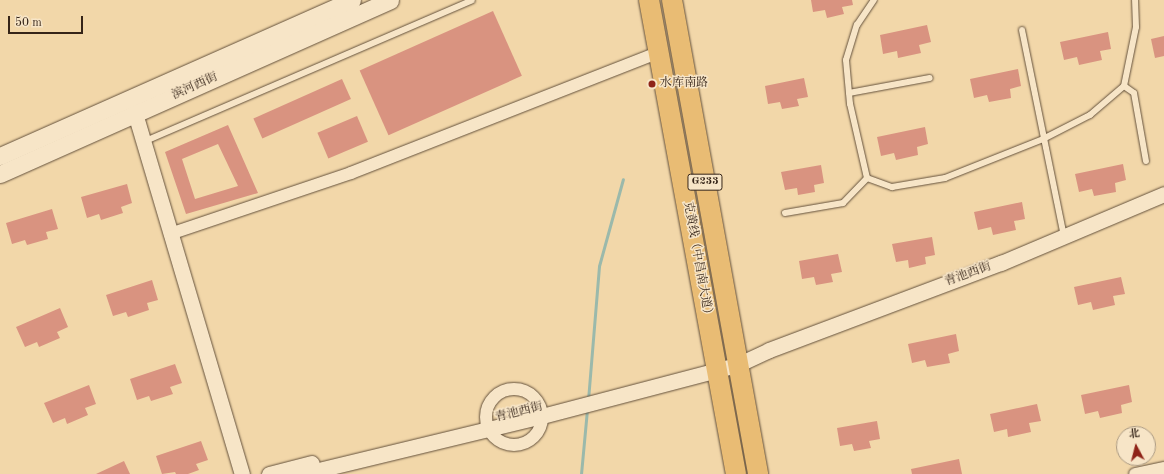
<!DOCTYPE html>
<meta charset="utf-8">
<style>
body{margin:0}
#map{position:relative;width:1164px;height:474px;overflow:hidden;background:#f2d7a9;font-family:"Old Standard TT","Noto Serif SC",serif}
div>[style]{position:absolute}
.stream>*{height:3px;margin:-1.5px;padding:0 1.5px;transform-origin:1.5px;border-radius:1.5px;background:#9bb9ab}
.building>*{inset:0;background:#d99380;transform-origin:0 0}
.roads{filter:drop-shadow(0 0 1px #64513c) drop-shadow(0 0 1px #64513c)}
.service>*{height:6px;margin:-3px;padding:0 3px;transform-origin:3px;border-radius:3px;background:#f7e5c7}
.minor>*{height:12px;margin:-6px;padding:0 6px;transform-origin:6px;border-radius:6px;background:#f7e5c7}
.minor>.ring{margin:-6px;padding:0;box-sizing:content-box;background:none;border:12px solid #f7e5c7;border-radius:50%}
.tertiary>*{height:15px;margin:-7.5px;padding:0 7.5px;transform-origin:7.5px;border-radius:7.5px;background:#f7e5c7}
.secondary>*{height:17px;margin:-8.5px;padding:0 8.5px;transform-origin:8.5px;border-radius:8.5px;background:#f7e5c7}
.trunk>*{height:20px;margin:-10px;padding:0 10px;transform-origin:10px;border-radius:10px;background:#e9bc74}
.dots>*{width:11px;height:11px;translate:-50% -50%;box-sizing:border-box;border:2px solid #f7e5c7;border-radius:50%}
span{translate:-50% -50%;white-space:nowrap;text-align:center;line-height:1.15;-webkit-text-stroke:3px #f7e5c7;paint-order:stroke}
.shield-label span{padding:1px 3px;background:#f7e5c7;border:1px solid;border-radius:3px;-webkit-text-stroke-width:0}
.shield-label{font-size:11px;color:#352418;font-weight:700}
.poi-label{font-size:12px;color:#352418}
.left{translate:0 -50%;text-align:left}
.street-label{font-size:12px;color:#352418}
.north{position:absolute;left:1116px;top:426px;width:40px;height:40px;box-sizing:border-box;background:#f7e5c7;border:1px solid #a99881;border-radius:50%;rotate:353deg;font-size:11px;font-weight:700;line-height:16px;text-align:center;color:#352418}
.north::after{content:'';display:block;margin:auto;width:14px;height:18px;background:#8f2418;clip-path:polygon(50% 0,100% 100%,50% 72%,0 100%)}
.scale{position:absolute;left:8px;top:16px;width:75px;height:18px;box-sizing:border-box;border:2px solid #352418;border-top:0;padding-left:5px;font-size:12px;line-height:14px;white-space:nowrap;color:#352418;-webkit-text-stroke:3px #f7e5c7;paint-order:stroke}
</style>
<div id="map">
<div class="stream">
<div style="left:588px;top:400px;width:134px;rotate:-85.3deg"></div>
<div style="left:599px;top:266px;width:90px;rotate:-74.6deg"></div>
<div style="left:581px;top:474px;width:65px;rotate:-84.7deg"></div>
</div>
<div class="building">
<div style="clip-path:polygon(811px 0,852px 0,853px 5px,842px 7px,844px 14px,827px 18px,825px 10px,813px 12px)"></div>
<div style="left:493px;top:11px;width:71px;height:146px;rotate:66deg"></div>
<div style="clip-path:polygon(927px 25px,931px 42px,919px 45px,921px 53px,898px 58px,897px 51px,883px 54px,880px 35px)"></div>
<div style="clip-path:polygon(1108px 32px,1111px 49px,1100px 51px,1102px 60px,1079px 65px,1077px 57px,1064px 60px,1060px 42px)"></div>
<div style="clip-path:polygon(1164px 36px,1164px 56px,1155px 58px,1151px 39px)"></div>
<div style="clip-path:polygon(1018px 69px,1021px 86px,1010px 89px,1011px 98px,989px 102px,987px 95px,974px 98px,970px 79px)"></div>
<div style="clip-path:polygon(804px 78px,808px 97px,797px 99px,799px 106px,782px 109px,780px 102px,768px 104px,765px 86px)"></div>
<div style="left:342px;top:79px;width:22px;height:97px;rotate:66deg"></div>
<div style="left:357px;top:116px;width:28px;height:43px;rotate:67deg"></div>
<div style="clip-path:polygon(evenodd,228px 125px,258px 193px,186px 214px,165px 152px,228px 125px,218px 144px,238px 186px,195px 199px,182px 159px,218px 144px)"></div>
<div style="clip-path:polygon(925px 127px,928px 144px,917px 147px,918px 155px,896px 160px,894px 153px,881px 156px,877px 137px)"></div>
<div style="clip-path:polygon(1123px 164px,1126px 180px,1115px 183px,1116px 192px,1094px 196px,1092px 189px,1079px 192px,1075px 174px)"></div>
<div style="clip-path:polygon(821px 165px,824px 183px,814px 185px,815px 192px,798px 195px,797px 188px,785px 190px,781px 172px)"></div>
<div style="clip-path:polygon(127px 184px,132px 203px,121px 207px,123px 213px,101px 220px,99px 214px,87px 218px,81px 197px)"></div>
<div style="clip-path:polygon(1022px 202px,1025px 219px,1014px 221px,1016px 230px,993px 235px,991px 227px,978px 230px,974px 212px)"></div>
<div style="clip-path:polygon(52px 209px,58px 229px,46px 232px,48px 239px,27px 245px,25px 240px,12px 244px,6px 223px)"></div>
<div style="clip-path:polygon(932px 237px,935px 255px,925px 257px,926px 264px,909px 268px,908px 260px,896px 262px,892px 244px)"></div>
<div style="clip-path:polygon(838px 254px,842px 272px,831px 274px,833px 282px,816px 285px,814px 277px,802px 279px,799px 261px)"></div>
<div style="clip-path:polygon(1121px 277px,1125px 294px,1113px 296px,1115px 305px,1093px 310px,1091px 302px,1078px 305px,1074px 287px)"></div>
<div style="clip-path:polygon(152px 280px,158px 300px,147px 303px,149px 310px,128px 317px,126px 312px,113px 316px,106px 295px)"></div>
<div style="clip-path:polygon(60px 308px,68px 327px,57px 332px,60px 338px,39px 347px,37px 342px,25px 347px,16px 327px)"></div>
<div style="clip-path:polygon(956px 334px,959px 351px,948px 354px,950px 363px,927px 367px,925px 360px,912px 363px,908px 344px)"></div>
<div style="clip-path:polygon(175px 364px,182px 383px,170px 387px,173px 394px,151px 401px,149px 396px,137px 400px,130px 379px)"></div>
<div style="clip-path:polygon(89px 385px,96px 404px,85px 408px,88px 415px,67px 424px,65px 418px,53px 423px,44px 403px)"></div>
<div style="clip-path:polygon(1129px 385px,1132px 402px,1121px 405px,1122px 413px,1100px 418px,1098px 411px,1085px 414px,1081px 395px)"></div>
<div style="clip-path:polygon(1037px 404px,1041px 421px,1029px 423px,1031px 432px,1008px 437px,1007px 429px,994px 432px,990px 414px)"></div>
<div style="clip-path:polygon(877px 421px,880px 439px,869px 441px,871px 448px,854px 451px,852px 444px,840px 446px,837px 428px)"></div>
<div style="clip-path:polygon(201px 441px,208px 460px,196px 464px,199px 470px,188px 474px,176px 474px,175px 472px,162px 474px,156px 456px)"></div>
<div style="clip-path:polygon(959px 459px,962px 474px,912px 474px,911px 469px)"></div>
<div style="clip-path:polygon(124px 461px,130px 474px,96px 474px)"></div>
</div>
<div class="roads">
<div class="service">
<div style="left:1022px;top:30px;width:210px;rotate:78.5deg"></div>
<div style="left:1124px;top:86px;width:12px;rotate:35deg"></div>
<div style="left:1134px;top:93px;width:69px;rotate:80deg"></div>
<div style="left:849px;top:93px;width:82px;rotate:-10.5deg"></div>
<div style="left:143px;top:142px;width:358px;rotate:-23.3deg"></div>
<div style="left:867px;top:178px;width:76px;rotate:-102.9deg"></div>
<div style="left:850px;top:104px;width:44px;rotate:-95.2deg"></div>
<div style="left:846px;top:60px;width:37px;rotate:-73deg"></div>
<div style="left:857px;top:25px;width:30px;rotate:-56deg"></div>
<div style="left:785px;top:213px;width:59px;rotate:-9.8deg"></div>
<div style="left:843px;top:203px;width:35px;rotate:-46deg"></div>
<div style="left:867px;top:178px;width:27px;rotate:20deg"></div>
<div style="left:892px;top:187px;width:54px;rotate:-9.6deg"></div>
<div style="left:945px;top:178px;width:105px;rotate:-21.7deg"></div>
<div style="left:1043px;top:139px;width:53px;rotate:-27.1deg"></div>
<div style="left:1090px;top:115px;width:45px;rotate:-40.5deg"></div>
<div style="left:1124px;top:86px;width:60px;rotate:-78.5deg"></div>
<div style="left:1136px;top:27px;width:27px;rotate:-92deg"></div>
</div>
<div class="minor">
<div style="left:170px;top:234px;width:191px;rotate:-18.6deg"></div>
<div style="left:351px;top:173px;width:331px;rotate:-21.4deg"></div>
<div class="ring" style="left:486px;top:389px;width:44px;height:44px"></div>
<div style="left:1135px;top:474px;width:30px;rotate:-12deg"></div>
</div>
<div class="tertiary">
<div style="left:132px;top:103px;width:387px;rotate:73.5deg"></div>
<div style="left:269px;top:474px;width:44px;rotate:-14.3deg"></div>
<div style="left:302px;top:474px;width:247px;rotate:-13.6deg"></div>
<div style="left:542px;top:416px;width:202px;rotate:-14.7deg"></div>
<div style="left:737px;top:365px;width:35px;rotate:-25deg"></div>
<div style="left:769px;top:350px;width:248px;rotate:-20.6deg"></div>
<div style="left:1001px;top:263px;width:177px;rotate:-22.9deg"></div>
</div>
<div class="secondary">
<div style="left:0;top:156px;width:385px;rotate:-23.9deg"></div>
<div style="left:0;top:174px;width:427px;rotate:-24deg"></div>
</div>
<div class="trunk">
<div style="left:649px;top:0;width:482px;rotate:79.6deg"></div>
<div style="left:672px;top:0;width:482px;rotate:79.7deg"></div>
</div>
</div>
<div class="dots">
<div style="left:652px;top:84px;background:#8f2418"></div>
</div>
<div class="shield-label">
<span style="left:705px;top:182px">G233</span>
</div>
<div class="poi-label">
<span class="left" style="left:660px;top:84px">水库南路</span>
</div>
<div class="street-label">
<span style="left:195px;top:87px;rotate:-24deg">滨河西街</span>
<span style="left:697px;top:261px;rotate:80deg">克黄线（中昌南大道）</span>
<span style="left:968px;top:275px;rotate:-20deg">青池西街</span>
<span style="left:519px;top:413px;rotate:-14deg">青池西街</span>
</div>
<div class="north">北</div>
<div class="scale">50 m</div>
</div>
